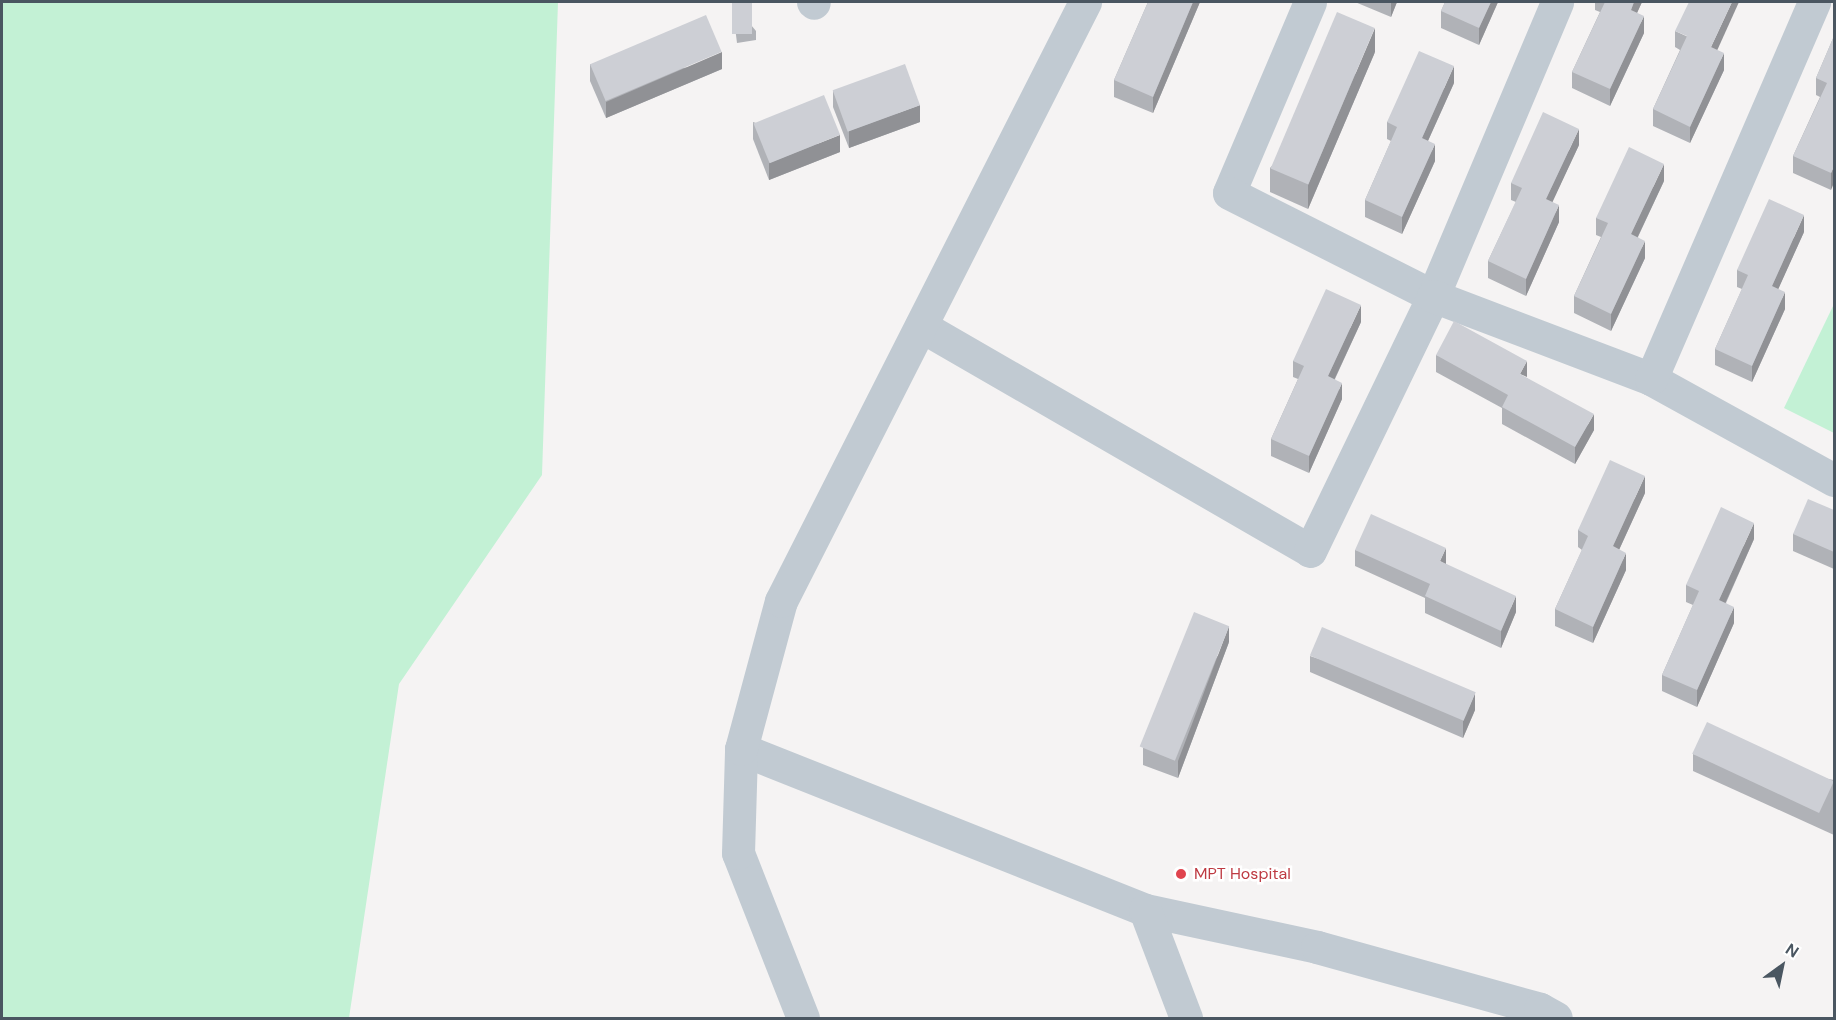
<!DOCTYPE html>
<style>
body{margin:0}
#map{position:relative;width:1836px;height:1020px;overflow:hidden;background:#f5f3f3;font-family:"DM Sans",sans-serif}
div>[style]{position:absolute}
.green>*{inset:0;background:#c3f1d5}
.minor>*{height:33px;margin:-16.5px;padding:0 16.5px;transform-origin:16.5px;border-radius:16.5px;background:#c1cad2}
.wall>*{inset:0;background:#b0b2b7}
.shaded-wall>*{inset:0;background:#909195}
.building>*{inset:0;background:#cdcfd5;transform-origin:0 0}
.dots>*{width:16px;height:16px;translate:-50% -50%;box-sizing:border-box;border:3px solid #fff;border-radius:50%}
span{translate:-50% -50%;white-space:nowrap;text-align:center;line-height:1.15;-webkit-text-stroke:5px #fff;paint-order:stroke}
.health-label{font-size:16px;color:#be3a42}
.left{translate:0 -50%;text-align:left}
.frame{position:absolute;inset:0;border:3px solid #4a5661;pointer-events:none}
.north{position:absolute;left:1752px;top:936px;width:60px;height:60px;-webkit-text-stroke:4px #fff;paint-order:stroke;rotate:33deg;font-size:16px;font-weight:700;line-height:24px;text-align:center;color:#4a5661}
.north::after{content:'';display:block;margin:auto;width:21px;height:27px;background:#4a5661;clip-path:polygon(50% 0,100% 100%,50% 72%,0 100%)}
</style>
<div id="map">
<div class="green">
<div style="clip-path:polygon(2px 2px,558px 2px,542px 475px,399px 684px,349px 1018px,2px 1018px)"></div>
<div style="clip-path:polygon(1834px 304px,1834px 433px,1784px 408px)"></div>
</div>
<div class="minor">
<div style="left:813px;top:2px;width:1px;rotate:45deg"></div>
<div style="left:1310px;top:2px;width:207px;rotate:113deg"></div>
<div style="left:1229px;top:193px;width:229px;rotate:26.8deg"></div>
<div style="left:1433px;top:296px;width:319px;rotate:-67.1deg"></div>
<div style="left:921px;top:326px;width:449px;rotate:30deg"></div>
<div style="left:1310px;top:551px;width:283px;rotate:-64.2deg"></div>
<div style="left:1433px;top:296px;width:233px;rotate:20.8deg"></div>
<div style="left:1651px;top:379px;width:209px;rotate:28.9deg"></div>
<div style="left:1651px;top:379px;width:411px;rotate:-66.6deg"></div>
<div style="left:741px;top:749px;width:435px;rotate:21.7deg"></div>
<div style="left:1145px;top:910px;width:176px;rotate:12.1deg"></div>
<div style="left:1317px;top:947px;width:231px;rotate:15.5deg"></div>
<div style="left:1540px;top:1009px;width:18px;rotate:29deg"></div>
<div style="left:1145px;top:910px;width:116px;rotate:69.2deg"></div>
<div style="left:803px;top:1018px;width:177px;rotate:-111.5deg"></div>
<div style="left:738px;top:853px;width:104px;rotate:-88.3deg"></div>
<div style="left:741px;top:749px;width:153px;rotate:-74.9deg"></div>
<div style="left:781px;top:601px;width:672px;rotate:-63.09deg"></div>
</div>
<div class="wall">
<div style="clip-path:polygon(732px 2px,756px 31px,756px 40px,737px 43px)"></div>
<div style="clip-path:polygon(1148px 2px,1200px 2px,1153px 113px,1114px 97px,1114px 80px)"></div>
<div style="clip-path:polygon(1355px 2px,1397px 2px,1391px 17px)"></div>
<div style="clip-path:polygon(1445px 2px,1498px 2px,1479px 45px,1441px 28px,1441px 11px)"></div>
<div style="clip-path:polygon(1595px 2px,1642px 2px,1637px 13px,1644px 33px,1610px 106px,1572px 88px,1572px 72px,1600px 12px,1595px 10px)"></div>
<div style="clip-path:polygon(1675px 31px,1717px 50px,1724px 70px,1690px 143px,1653px 126px,1653px 109px,1680px 50px,1675px 47px)"></div>
<div style="clip-path:polygon(1834px 36px,1831px 190px,1793px 173px,1793px 156px,1820px 97px,1816px 95px,1816px 78px)"></div>
<div style="clip-path:polygon(1375px 52px,1308px 209px,1270px 192px,1270px 168px)"></div>
<div style="clip-path:polygon(590px 64px,722px 69px,606px 118px,590px 81px)"></div>
<div style="clip-path:polygon(1454px 83px,1428px 141px,1435px 161px,1402px 234px,1365px 217px,1365px 200px,1391px 141px,1387px 139px,1387px 122px)"></div>
<div style="clip-path:polygon(833px 90px,920px 122px,849px 148px,833px 107px)"></div>
<div style="clip-path:polygon(753px 122px,840px 152px,769px 180px,753px 139px)"></div>
<div style="clip-path:polygon(1579px 145px,1552px 202px,1559px 222px,1526px 296px,1488px 278px,1488px 261px,1516px 202px,1511px 200px,1511px 183px)"></div>
<div style="clip-path:polygon(1664px 181px,1638px 237px,1645px 258px,1611px 331px,1574px 313px,1574px 296px,1601px 237px,1596px 235px,1596px 218px)"></div>
<div style="clip-path:polygon(1804px 232px,1778px 289px,1785px 309px,1752px 382px,1715px 365px,1715px 349px,1742px 289px,1737px 287px,1737px 270px)"></div>
<div style="clip-path:polygon(1361px 322px,1335px 379px,1342px 399px,1309px 473px,1271px 456px,1271px 439px,1298px 379px,1293px 377px,1293px 361px)"></div>
<div style="clip-path:polygon(1436px 355px,1527px 378px,1594px 430px,1575px 464px,1502px 424px,1502px 408px,1436px 372px)"></div>
<div style="clip-path:polygon(1645px 493px,1619px 550px,1626px 570px,1593px 643px,1555px 626px,1555px 609px,1582px 550px,1578px 547px,1578px 530px)"></div>
<div style="clip-path:polygon(1834px 510px,1834px 569px,1793px 551px,1793px 534px)"></div>
<div style="clip-path:polygon(1754px 539px,1726px 603px,1734px 623px,1697px 707px,1662px 691px,1662px 675px,1693px 605px,1686px 602px,1686px 585px)"></div>
<div style="clip-path:polygon(1355px 550px,1446px 564px,1516px 612px,1501px 648px,1425px 613px,1425px 598px,1355px 566px)"></div>
<div style="clip-path:polygon(1229px 642px,1178px 778px,1143px 765px,1143px 748px)"></div>
<div style="clip-path:polygon(1310px 656px,1475px 710px,1463px 738px,1310px 672px)"></div>
<div style="clip-path:polygon(1693px 754px,1834px 780px,1834px 835px,1693px 771px)"></div>
</div>
<div class="shaded-wall">
<div style="clip-path:polygon(1193px 2px,1200px 2px,1153px 113px,1153px 97px)"></div>
<div style="clip-path:polygon(1391px 2px,1397px 2px,1391px 17px)"></div>
<div style="clip-path:polygon(1491px 2px,1498px 2px,1479px 45px,1479px 28px)"></div>
<div style="clip-path:polygon(1634px 2px,1642px 2px,1631px 26px,1631px 10px)"></div>
<div style="clip-path:polygon(1732px 2px,1739px 2px,1711px 64px,1711px 47px)"></div>
<div style="clip-path:polygon(1644px 16px,1644px 33px,1610px 106px,1610px 89px)"></div>
<div style="clip-path:polygon(1375px 28px,1375px 52px,1308px 209px,1308px 185px)"></div>
<div style="clip-path:polygon(722px 52px,722px 69px,606px 118px,606px 102px)"></div>
<div style="clip-path:polygon(1724px 53px,1724px 70px,1690px 143px,1690px 127px)"></div>
<div style="clip-path:polygon(1454px 66px,1454px 83px,1422px 154px,1422px 138px)"></div>
<div style="clip-path:polygon(920px 105px,920px 122px,849px 148px,849px 131px)"></div>
<div style="clip-path:polygon(1579px 129px,1579px 145px,1546px 216px,1546px 199px)"></div>
<div style="clip-path:polygon(840px 135px,840px 152px,769px 180px,769px 163px)"></div>
<div style="clip-path:polygon(1435px 144px,1435px 161px,1402px 234px,1402px 217px)"></div>
<div style="clip-path:polygon(1664px 164px,1664px 181px,1631px 251px,1631px 234px)"></div>
<div style="clip-path:polygon(1834px 166px,1834px 183px,1831px 190px,1831px 173px)"></div>
<div style="clip-path:polygon(1559px 205px,1559px 222px,1526px 296px,1526px 279px)"></div>
<div style="clip-path:polygon(1804px 215px,1804px 232px,1772px 303px,1772px 286px)"></div>
<div style="clip-path:polygon(1645px 241px,1645px 258px,1611px 331px,1611px 314px)"></div>
<div style="clip-path:polygon(1785px 292px,1785px 309px,1752px 382px,1752px 366px)"></div>
<div style="clip-path:polygon(1361px 305px,1361px 322px,1328px 393px,1328px 376px)"></div>
<div style="clip-path:polygon(1527px 361px,1527px 377px,1520px 374px)"></div>
<div style="clip-path:polygon(1342px 383px,1342px 399px,1309px 473px,1309px 456px)"></div>
<div style="clip-path:polygon(1594px 414px,1594px 430px,1575px 464px,1575px 447px)"></div>
<div style="clip-path:polygon(1645px 476px,1645px 493px,1613px 563px,1613px 546px)"></div>
<div style="clip-path:polygon(1754px 523px,1754px 539px,1719px 617px,1719px 600px)"></div>
<div style="clip-path:polygon(1446px 548px,1446px 565px,1440px 561px)"></div>
<div style="clip-path:polygon(1626px 553px,1626px 570px,1593px 643px,1593px 627px)"></div>
<div style="clip-path:polygon(1516px 596px,1516px 612px,1501px 648px,1501px 631px)"></div>
<div style="clip-path:polygon(1734px 607px,1734px 623px,1697px 707px,1697px 690px)"></div>
<div style="clip-path:polygon(1229px 626px,1229px 642px,1178px 778px,1178px 761px)"></div>
<div style="clip-path:polygon(1475px 693px,1475px 710px,1463px 738px,1463px 721px)"></div>
</div>
<div class="building">
<div style="left:732px;top:2px;width:20px;height:32px"></div>
<div style="clip-path:polygon(1148px 2px,1193px 2px,1153px 97px,1114px 80px)"></div>
<div style="clip-path:polygon(1445px 2px,1491px 2px,1479px 28px,1441px 11px)"></div>
<div style="clip-path:polygon(1605px 2px,1634px 2px,1631px 10px,1644px 16px,1610px 89px,1572px 72px)"></div>
<div style="clip-path:polygon(1689px 2px,1732px 2px,1711px 47px,1724px 53px,1690px 127px,1653px 109px,1687px 36px,1675px 31px)"></div>
<div style="left:1337px;top:12px;width:41px;height:170px;rotate:23deg"></div>
<div style="left:706px;top:15px;width:40px;height:126px;rotate:67deg"></div>
<div style="clip-path:polygon(1834px 36px,1834px 166px,1831px 173px,1793px 156px,1827px 83px,1816px 78px)"></div>
<div style="clip-path:polygon(1419px 51px,1454px 66px,1422px 138px,1435px 144px,1402px 217px,1365px 200px,1397px 127px,1387px 122px)"></div>
<div style="left:905px;top:64px;width:44px;height:77px;rotate:70deg"></div>
<div style="left:824px;top:95px;width:43px;height:76px;rotate:68deg"></div>
<div style="clip-path:polygon(1543px 112px,1579px 129px,1546px 199px,1559px 205px,1526px 279px,1488px 261px,1522px 188px,1511px 183px)"></div>
<div style="clip-path:polygon(1629px 147px,1664px 164px,1631px 234px,1645px 241px,1611px 314px,1574px 296px,1608px 223px,1596px 218px)"></div>
<div style="clip-path:polygon(1769px 199px,1804px 215px,1772px 286px,1785px 292px,1752px 366px,1715px 349px,1748px 275px,1737px 270px)"></div>
<div style="clip-path:polygon(1326px 289px,1361px 305px,1328px 376px,1342px 383px,1309px 456px,1271px 439px,1304px 366px,1293px 361px)"></div>
<div style="clip-path:polygon(1454px 321px,1527px 361px,1520px 374px,1594px 414px,1575px 447px,1502px 407px,1508px 395px,1436px 355px)"></div>
<div style="clip-path:polygon(1610px 460px,1645px 476px,1613px 546px,1626px 553px,1593px 627px,1555px 609px,1588px 536px,1578px 530px)"></div>
<div style="clip-path:polygon(1808px 499px,1834px 510px,1834px 552px,1793px 534px)"></div>
<div style="clip-path:polygon(1721px 507px,1754px 523px,1719px 600px,1734px 607px,1697px 690px,1662px 675px,1699px 591px,1686px 585px)"></div>
<div style="clip-path:polygon(1371px 514px,1446px 548px,1440px 561px,1516px 596px,1501px 631px,1425px 596px,1430px 584px,1355px 550px)"></div>
<div style="left:1194px;top:612px;width:38px;height:145px;rotate:22deg"></div>
<div style="left:1322px;top:627px;width:167px;height:31px;rotate:23deg"></div>
<div style="left:1707px;top:722px;width:140px;height:35px;rotate:25deg"></div>
</div>
<div class="dots">
<div style="left:1181px;top:874px;background:#e0444e"></div>
</div>
<div class="health-label">
<span class="left" style="left:1194px;top:874px">MPT Hospital</span>
</div>
<div class="frame"></div>
<div class="north">N</div>
</div>
